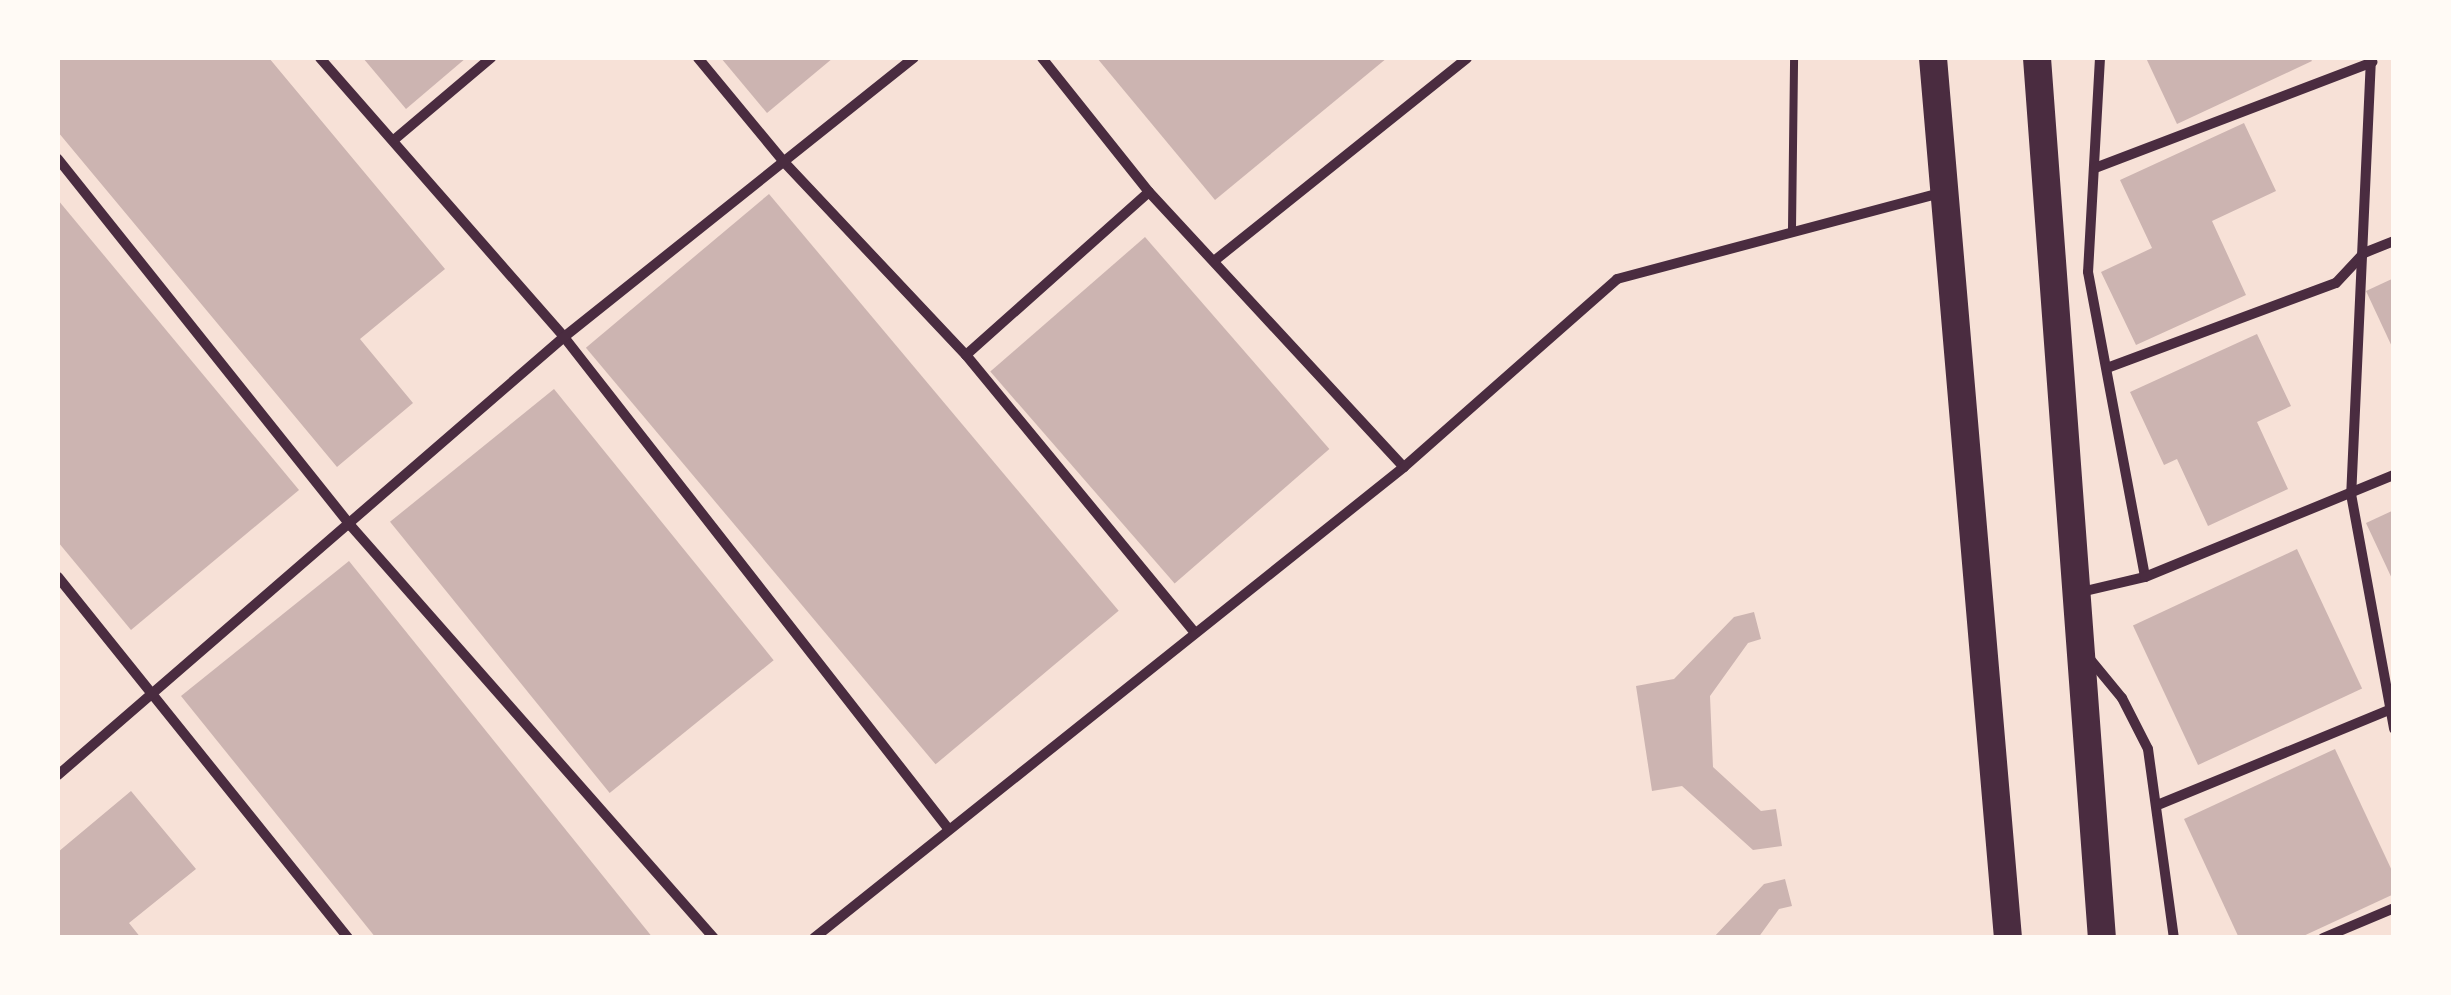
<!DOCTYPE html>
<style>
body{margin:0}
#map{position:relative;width:2451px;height:995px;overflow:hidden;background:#f7e1d7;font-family:"Crimson Pro",serif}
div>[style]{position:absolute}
.building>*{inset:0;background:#ccb4b1;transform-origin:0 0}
.service>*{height:8px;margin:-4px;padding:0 4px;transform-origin:4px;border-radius:4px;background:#4a2c40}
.minor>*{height:10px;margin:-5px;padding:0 5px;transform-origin:5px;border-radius:5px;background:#4a2c40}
.trunk>*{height:28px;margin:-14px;padding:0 14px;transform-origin:14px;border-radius:14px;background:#4a2c40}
span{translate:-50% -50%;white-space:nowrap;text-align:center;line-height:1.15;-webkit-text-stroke:10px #fffaf5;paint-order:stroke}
.frame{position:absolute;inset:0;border:60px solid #fffaf5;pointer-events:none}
</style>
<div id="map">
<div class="building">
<div style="clip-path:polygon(58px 58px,269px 58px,445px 269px,360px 339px,413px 403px,337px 467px,58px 132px)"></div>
<div style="clip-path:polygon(363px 58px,466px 58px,406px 109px)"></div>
<div style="clip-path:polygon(721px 58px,833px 58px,767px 113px)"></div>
<div style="clip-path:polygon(1097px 58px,1387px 58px,1215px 200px)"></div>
<div style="clip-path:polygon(2146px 58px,2310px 58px,2312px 61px,2177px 124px)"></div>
<div style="clip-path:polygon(2244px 123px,2276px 191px,2212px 221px,2246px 295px,2136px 345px,2101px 272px,2152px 248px,2120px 180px)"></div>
<div style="left:769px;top:194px;width:544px;height:239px;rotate:50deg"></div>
<div style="clip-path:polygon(58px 200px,299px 490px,131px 630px,58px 542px)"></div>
<div style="left:1145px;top:237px;width:281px;height:205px;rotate:49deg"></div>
<div style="clip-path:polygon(2394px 278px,2394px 351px,2366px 291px)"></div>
<div style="clip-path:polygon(2257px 334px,2291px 406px,2257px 422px,2288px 489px,2208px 526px,2177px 459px,2164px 465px,2130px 392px)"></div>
<div style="left:554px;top:389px;width:349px;height:211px;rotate:51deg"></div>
<div style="clip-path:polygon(2394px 510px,2394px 583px,2366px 523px)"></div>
<div style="left:2297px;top:549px;width:154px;height:181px;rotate:65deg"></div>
<div style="clip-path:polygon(349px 561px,653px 938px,376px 938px,181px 696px)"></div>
<div style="clip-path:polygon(1754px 612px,1761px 639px,1748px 643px,1710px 696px,1713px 767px,1761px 811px,1776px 809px,1782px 846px,1753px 850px,1682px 786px,1652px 791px,1636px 686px,1674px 679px,1734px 617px)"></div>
<div style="clip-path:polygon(2335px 749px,2394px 875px,2394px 894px,2299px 938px,2239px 938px,2184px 819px)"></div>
<div style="clip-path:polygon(131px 791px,196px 869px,129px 923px,141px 938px,58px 938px,58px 852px)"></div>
<div style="clip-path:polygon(1785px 879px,1792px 906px,1779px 909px,1758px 938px,1713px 938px,1764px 884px)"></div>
</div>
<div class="service">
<div style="left:1792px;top:229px;width:171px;rotate:-89.3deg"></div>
</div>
<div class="minor">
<div style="left:320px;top:58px;width:371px;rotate:48.8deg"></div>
<div style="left:564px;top:337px;width:622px;rotate:51.99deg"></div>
<div style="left:698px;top:58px;width:135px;rotate:50.4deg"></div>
<div style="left:784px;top:162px;width:265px;rotate:46.7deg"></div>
<div style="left:966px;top:355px;width:357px;rotate:50.5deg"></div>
<div style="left:1042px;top:58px;width:171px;rotate:51.4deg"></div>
<div style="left:1149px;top:192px;width:375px;rotate:47.2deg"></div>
<div style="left:2100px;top:58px;width:214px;rotate:93.2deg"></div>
<div style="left:2088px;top:272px;width:310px;rotate:79.4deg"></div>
<div style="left:2371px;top:58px;width:436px;rotate:92.6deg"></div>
<div style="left:2351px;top:494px;width:239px;rotate:79.6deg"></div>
<div style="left:395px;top:139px;width:126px;rotate:-40.2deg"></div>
<div style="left:58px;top:159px;width:470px;rotate:51.4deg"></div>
<div style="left:351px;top:526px;width:549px;rotate:48.62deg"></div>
<div style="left:2095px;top:168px;width:297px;rotate:-20.9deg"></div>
<div style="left:1214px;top:261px;width:324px;rotate:-38.7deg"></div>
<div style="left:966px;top:355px;width:245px;rotate:-41.7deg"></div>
<div style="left:2107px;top:368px;width:244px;rotate:-20.4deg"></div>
<div style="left:2336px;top:283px;width:41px;rotate:-47deg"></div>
<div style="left:2364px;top:253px;width:32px;rotate:-22deg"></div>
<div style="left:58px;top:577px;width:463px;rotate:51.2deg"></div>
<div style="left:2081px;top:592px;width:66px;rotate:-13.2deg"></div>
<div style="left:2145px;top:577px;width:269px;rotate:-22.3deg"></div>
<div style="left:2089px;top:658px;width:52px;rotate:50.5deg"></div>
<div style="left:2122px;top:698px;width:57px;rotate:63deg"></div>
<div style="left:2148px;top:749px;width:191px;rotate:82.2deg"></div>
<div style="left:58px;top:775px;width:669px;rotate:-40.88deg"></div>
<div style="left:564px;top:337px;width:448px;rotate:-38.6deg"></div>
<div style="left:2160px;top:804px;width:253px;rotate:-22.3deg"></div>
<div style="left:814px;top:938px;width:755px;rotate:-38.6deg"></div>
<div style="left:1404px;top:467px;width:284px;rotate:-41.4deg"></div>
<div style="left:1617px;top:279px;width:335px;rotate:-14.9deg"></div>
<div style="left:2323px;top:938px;width:77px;rotate:-22.9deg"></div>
</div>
<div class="trunk">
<div style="left:1933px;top:58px;width:883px;rotate:85.13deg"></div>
<div style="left:2037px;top:58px;width:882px;rotate:85.78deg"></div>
</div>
<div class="frame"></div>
</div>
